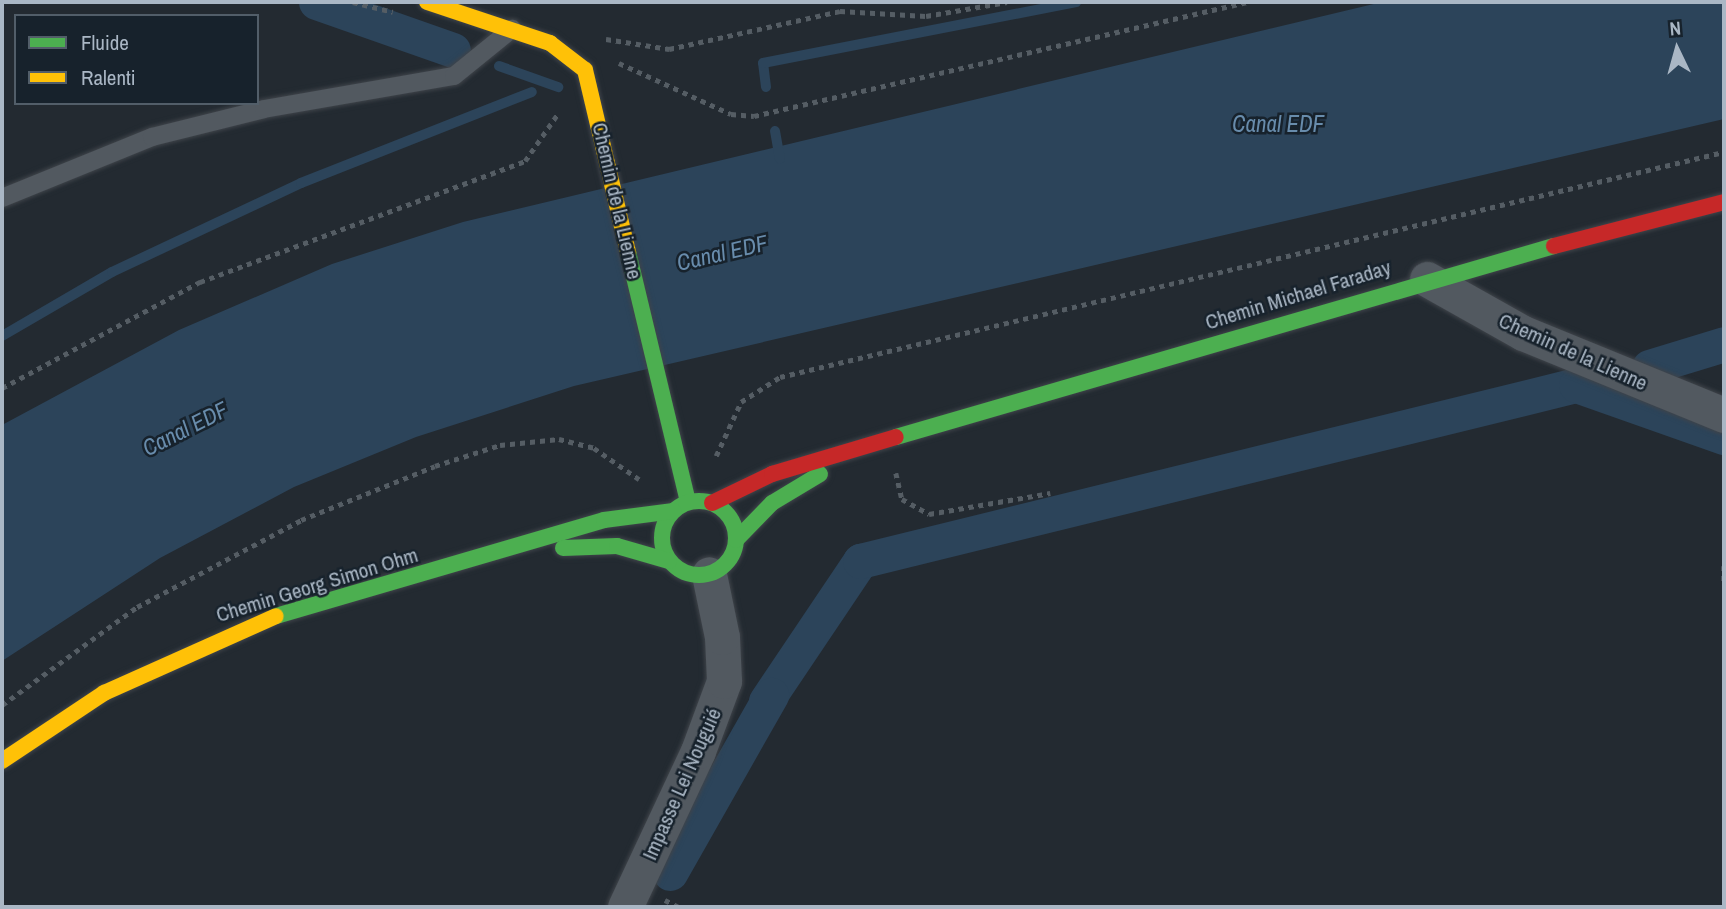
<!DOCTYPE html>
<meta charset="utf-8">
<style>
body{margin:0}
#map{position:relative;width:1726px;height:909px;overflow:hidden;background:#232a31;font-family:"Archivo Narrow",sans-serif}
div>[style]{position:absolute}
.water>*{inset:0;background:#2c445a}
.stream>*{height:10px;margin:-5px;padding:0 5px;transform-origin:5px;border-radius:5px;background:#2c445a}
.canal>*{height:35px;margin:-17.5px;padding:0 17.5px;transform-origin:17.5px;border-radius:17.5px;background:#2c445a}
.path>*{height:4.5px;margin-top:-2.25px;transform-origin:0;background:repeating-linear-gradient(90deg,#555d64 0 5px,transparent 0 10px)}
.roads{filter:drop-shadow(0 0 2px #3f444a) drop-shadow(0 0 2px #3f444a)}
.lane>*{height:18px;margin:-9px;padding:0 9px;transform-origin:9px;border-radius:9px;background:#525960}
.street>*{height:35px;margin:-17.5px;padding:0 17.5px;transform-origin:17.5px;border-radius:17.5px;background:#525960}
.fast>*{height:16px;margin:-8px;padding:0 8px;transform-origin:8px;border-radius:8px;background:#4caf50}
.fast>.ring{margin:-8px;padding:0;box-sizing:content-box;background:none;border:16px solid #4caf50;border-radius:50%}
.slow>*{height:16px;margin:-8px;padding:0 8px;transform-origin:8px;border-radius:8px;background:#ffc107}
.jam>*{height:16px;margin:-8px;padding:0 8px;transform-origin:8px;border-radius:8px;background:#c62828}
span{translate:-50% -50%;white-space:nowrap;text-align:center;line-height:1.15;-webkit-text-stroke:5px #17222c;paint-order:stroke}
.street-label{font-size:21px;color:#aab7c5}
.water-label{font-size:23px;color:#688cac;font-style:italic}
.frame{position:absolute;inset:0;border:4px solid #aab7c5;pointer-events:none}
.legend{position:absolute;left:14px;top:14px;width:245px;height:91px;box-sizing:border-box;background:#17222c;border:2px solid #525e69;margin:0;padding:9px 12px;list-style:none;font-size:21px;color:#aab7c5}
.legend li{display:flex;align-items:center;gap:14px;height:35px}
.legend b{width:35px;border:2px solid #525e69}
.north{position:absolute;left:1642px;top:14px;width:70px;height:70px;-webkit-text-stroke:5px #17222c;paint-order:stroke;rotate:355deg;font-size:19px;font-weight:700;line-height:28px;text-align:center;color:#aab7c5}
.north::after{content:'';display:block;margin:auto;width:24px;height:32px;background:#aab7c5;clip-path:polygon(50% 0,100% 100%,50% 72%,0 100%)}
</style>
<div id="map">
<div class="water">
<div style="clip-path:polygon(1382px 2px,1724px 2px,1724px 119px,574px 386px,416px 437px,294px 487px,160px 558px,2px 661px,2px 425px,179px 330px,332px 264px,463px 222px)"></div>
</div>
<div class="stream">
<div style="left:499px;top:66px;width:63px;rotate:19.6deg"></div>
<div style="left:766px;top:87px;width:24px;rotate:-97deg"></div>
<div style="left:763px;top:63px;width:319px;rotate:-11deg"></div>
<div style="left:775px;top:131px;width:28px;rotate:80deg"></div>
<div style="left:2px;top:336px;width:127px;rotate:-30.2deg"></div>
<div style="left:112px;top:272px;width:209px;rotate:-25.2deg"></div>
<div style="left:301px;top:183px;width:248px;rotate:-21.5deg"></div>
</div>
<div class="canal">
<div style="left:316px;top:2px;width:145px;rotate:19.3deg"></div>
<div style="left:1649px;top:367px;width:78px;rotate:-17deg"></div>
<div style="left:766px;top:701px;width:169px;rotate:-56.1deg"></div>
<div style="left:860px;top:561px;width:737px;rotate:-13.81deg"></div>
<div style="left:1576px;top:385px;width:157px;rotate:19.4deg"></div>
<div style="left:670px;top:873px;width:205px;rotate:-60.4deg"></div>
</div>
<div class="path">
<div style="left:353px;top:2px;width:41px;rotate:14deg"></div>
<div style="left:606px;top:39px;width:64px;rotate:9deg"></div>
<div style="left:669px;top:49px;width:175px;rotate:-12.5deg"></div>
<div style="left:840px;top:11px;width:86px;rotate:3.3deg"></div>
<div style="left:926px;top:16px;width:82px;rotate:-9.8deg"></div>
<div style="left:619px;top:63px;width:123px;rotate:24.5deg"></div>
<div style="left:731px;top:114px;width:23px;rotate:5deg"></div>
<div style="left:754px;top:116px;width:506px;rotate:-13.02deg"></div>
<div style="left:2px;top:388px;width:225px;rotate:-28.2deg"></div>
<div style="left:200px;top:282px;width:347px;rotate:-20.4deg"></div>
<div style="left:525px;top:161px;width:56px;rotate:-55.2deg"></div>
<div style="left:716px;top:456px;width:60px;rotate:-65.2deg"></div>
<div style="left:741px;top:402px;width:46px;rotate:-32.7deg"></div>
<div style="left:780px;top:377px;width:970px;rotate:-13.41deg"></div>
<div style="left:896px;top:473px;width:27px;rotate:77deg"></div>
<div style="left:902px;top:499px;width:31px;rotate:29deg"></div>
<div style="left:929px;top:514px;width:123px;rotate:-9.8deg"></div>
<div style="left:1724px;top:566px;width:18px;rotate:90deg"></div>
<div style="left:2px;top:705px;width:167px;rotate:-36deg"></div>
<div style="left:137px;top:607px;width:186px;rotate:-27.9deg"></div>
<div style="left:301px;top:520px;width:144px;rotate:-21.9deg"></div>
<div style="left:435px;top:466px;width:68px;rotate:-17.9deg"></div>
<div style="left:500px;top:445px;width:59px;rotate:-5.8deg"></div>
<div style="left:559px;top:439px;width:36px;rotate:14deg"></div>
<div style="left:594px;top:448px;width:55px;rotate:34.6deg"></div>
<div style="left:665px;top:900px;width:16px;rotate:27deg"></div>
</div>
<div class="roads">
<div class="lane">
<div style="left:2px;top:198px;width:162px;rotate:-22.1deg"></div>
<div style="left:152px;top:137px;width:115px;rotate:-14deg"></div>
<div style="left:264px;top:109px;width:193px;rotate:-9.9deg"></div>
<div style="left:454px;top:76px;width:75px;rotate:-39deg"></div>
</div>
<div class="street">
<div style="left:1427px;top:279px;width:110px;rotate:29.4deg"></div>
<div style="left:1523px;top:333px;width:217px;rotate:22.2deg"></div>
<div style="left:625px;top:907px;width:172px;rotate:-64.9deg"></div>
<div style="left:698px;top:751px;width:75px;rotate:-69.6deg"></div>
<div style="left:724px;top:681px;width:44px;rotate:-92.6deg"></div>
<div style="left:722px;top:637px;width:64px;rotate:-101.7deg"></div>
</div>
<div class="fast">
<div style="left:628px;top:252px;width:257px;rotate:76.5deg"></div>
<div style="left:896px;top:437px;width:685px;rotate:-16.19deg"></div>
<div class="ring" style="left:662px;top:501px;width:58px;height:58px"></div>
<div style="left:736px;top:540px;width:52px;rotate:-45.8deg"></div>
<div style="left:772px;top:503px;width:56px;rotate:-31.1deg"></div>
<div style="left:563px;top:548px;width:54px;rotate:-2.1deg"></div>
<div style="left:617px;top:546px;width:54px;rotate:16.1deg"></div>
<div style="left:276px;top:616px;width:342px;rotate:-16.3deg"></div>
<div style="left:604px;top:520px;width:70px;rotate:-7.4deg"></div>
</div>
<div class="slow">
<div style="left:427px;top:2px;width:130px;rotate:18.4deg"></div>
<div style="left:550px;top:43px;width:44px;rotate:37.6deg"></div>
<div style="left:585px;top:70px;width:187px;rotate:76.7deg"></div>
<div style="left:2px;top:761px;width:123px;rotate:-33.7deg"></div>
<div style="left:104px;top:693px;width:188px;rotate:-24.1deg"></div>
</div>
<div class="jam">
<div style="left:1554px;top:246px;width:176px;rotate:-14.5deg"></div>
<div style="left:712px;top:503px;width:67px;rotate:-25.8deg"></div>
<div style="left:772px;top:474px;width:129px;rotate:-16.6deg"></div>
</div>
</div>
<div class="street-label">
<span style="left:617px;top:201px;rotate:77deg">Chemin de la Lienne</span>
<span style="left:1298px;top:295px;rotate:-17deg">Chemin Michael Faraday</span>
<span style="left:1573px;top:352px;rotate:24deg">Chemin de la Lienne</span>
<span style="left:317px;top:585px;rotate:-17deg">Chemin Georg Simon Ohm</span>
<span style="left:682px;top:784px;rotate:-66deg">Impasse Lei Nouguié</span>
</div>
<div class="water-label">
<span style="left:1278px;top:124px">Canal EDF</span>
<span style="left:722px;top:253px;rotate:-13deg">Canal EDF</span>
<span style="left:185px;top:429px;rotate:-27deg">Canal EDF</span>
</div>
<div class="frame"></div>
<ul class="legend">
<li><b style="height:9px;background:#4caf50"></b>Fluide</li>
<li><b style="height:9px;background:#ffc107"></b>Ralenti</li>
</ul>
<div class="north">N</div>
</div>
